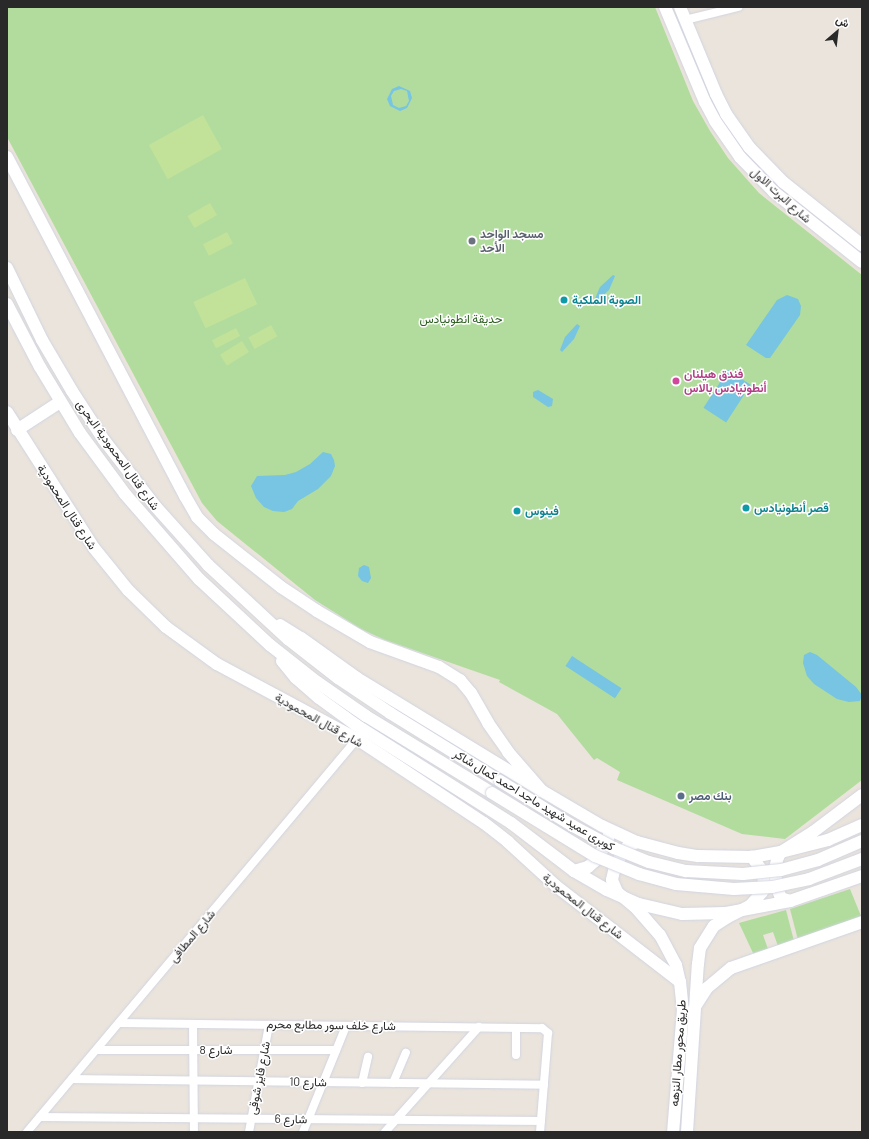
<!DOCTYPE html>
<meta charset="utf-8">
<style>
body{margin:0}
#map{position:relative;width:869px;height:1139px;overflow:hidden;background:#eae4dc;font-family:Barlow,Vazirmatn,sans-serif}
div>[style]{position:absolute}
.green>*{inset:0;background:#b1dc9d}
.pitch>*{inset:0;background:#c2e299;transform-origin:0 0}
.water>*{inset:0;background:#77c4e3;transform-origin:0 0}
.roads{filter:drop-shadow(0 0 1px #d1d4e0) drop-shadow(0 0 1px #d1d4e0)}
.street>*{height:8px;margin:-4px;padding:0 4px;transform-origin:4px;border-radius:4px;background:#fff}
.secondary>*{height:12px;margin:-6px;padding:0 6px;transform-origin:6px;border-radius:6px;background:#fff}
.bridges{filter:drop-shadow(0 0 1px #d1d4e0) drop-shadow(0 0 1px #d1d4e0)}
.secondary-bridge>*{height:12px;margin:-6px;padding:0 6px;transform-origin:6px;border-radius:6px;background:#fff}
.dots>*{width:11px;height:11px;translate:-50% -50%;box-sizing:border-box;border:2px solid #fff;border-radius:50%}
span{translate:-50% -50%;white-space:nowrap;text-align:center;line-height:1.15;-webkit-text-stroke:3px #fff;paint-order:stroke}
.street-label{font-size:12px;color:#292929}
.worship-label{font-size:12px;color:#5b616d;font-weight:700}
.left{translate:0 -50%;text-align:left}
.culture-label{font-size:12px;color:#0d838f;font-weight:700}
.park-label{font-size:12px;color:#2c5e20}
.hotel-label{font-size:12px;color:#b23c85;font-weight:700}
.service-label{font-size:12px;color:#4e5e75;font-weight:700}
.frame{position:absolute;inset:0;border:8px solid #292929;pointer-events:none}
.north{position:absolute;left:817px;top:12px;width:40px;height:40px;-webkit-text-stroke:3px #fff;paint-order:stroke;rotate:28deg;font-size:11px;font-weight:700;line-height:16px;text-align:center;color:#292929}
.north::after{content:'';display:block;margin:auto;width:14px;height:18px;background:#292929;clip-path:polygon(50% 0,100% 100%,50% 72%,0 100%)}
</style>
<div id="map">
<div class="green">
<div style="clip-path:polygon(7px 7px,655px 7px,693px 101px,710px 131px,728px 158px,759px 193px,862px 275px,862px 780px,785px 839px,742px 834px,617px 780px,620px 772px,597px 758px,594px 760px,557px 714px,499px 682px,500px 680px,385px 640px,361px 629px,315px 600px,217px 521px,202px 503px,7px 137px)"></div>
<div style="clip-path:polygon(850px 889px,861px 916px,798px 940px,790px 909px)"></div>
<div style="clip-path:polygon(786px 910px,794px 941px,778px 946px,773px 932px,763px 935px,768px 949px,753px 953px,739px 923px)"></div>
</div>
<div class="pitch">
<div style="left:203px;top:115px;width:39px;height:62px;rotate:61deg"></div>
<div style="left:210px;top:203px;width:14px;height:26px;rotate:60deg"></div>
<div style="left:227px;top:232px;width:13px;height:27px;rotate:63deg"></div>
<div style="left:245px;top:278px;width:29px;height:57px;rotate:65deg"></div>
<div style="left:271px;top:325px;width:13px;height:26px;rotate:61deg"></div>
<div style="left:236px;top:328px;width:9px;height:27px;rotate:63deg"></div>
<div style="left:242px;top:341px;width:13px;height:26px;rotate:58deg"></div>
</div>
<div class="water">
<div style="clip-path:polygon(evenodd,399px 86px,410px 91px,412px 98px,407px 108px,400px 111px,390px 106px,387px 99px,392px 89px,399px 86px,401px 89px,407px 91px,409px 101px,406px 106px,399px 108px,393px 105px,391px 96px,394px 91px,401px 89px)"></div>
<div style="clip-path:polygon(613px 275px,615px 276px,609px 290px,596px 302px,594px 301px,600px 287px)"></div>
<div style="clip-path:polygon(787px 295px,798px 299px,801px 306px,800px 315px,770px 358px,766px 358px,746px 345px,777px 300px)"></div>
<div style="clip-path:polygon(577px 324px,580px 326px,574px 339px,562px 352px,560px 350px,565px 337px)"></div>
<div style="left:728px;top:370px;width:27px;height:45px;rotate:33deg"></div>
<div style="clip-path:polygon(538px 390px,553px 399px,552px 406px,548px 407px,533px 397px,533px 392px)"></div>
<div style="clip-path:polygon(323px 452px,331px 454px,334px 460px,335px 466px,331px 476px,318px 489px,298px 501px,292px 509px,284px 512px,273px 511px,264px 507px,256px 498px,251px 486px,257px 476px,285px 475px,296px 472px,310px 464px)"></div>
<div style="clip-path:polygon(364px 565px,369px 567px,371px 578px,368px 583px,362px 581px,358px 576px,359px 568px)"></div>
<div style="clip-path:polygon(810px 652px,817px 655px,856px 687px,862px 695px,860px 701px,849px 702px,837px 699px,814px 684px,807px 676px,803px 663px,804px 655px)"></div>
<div style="left:572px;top:656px;width:59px;height:12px;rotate:33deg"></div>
</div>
<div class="roads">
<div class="street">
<div style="left:685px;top:20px;width:55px;rotate:-13.8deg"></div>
<div style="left:119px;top:1023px;width:423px;rotate:0.7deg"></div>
<div style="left:542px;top:1028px;width:8px;rotate:40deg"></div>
<div style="left:548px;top:1033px;width:99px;rotate:94.6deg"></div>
<div style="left:193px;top:1024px;width:108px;rotate:89.5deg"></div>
<div style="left:97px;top:1050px;width:239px"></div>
<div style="left:516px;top:1055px;width:27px;rotate:-90deg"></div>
<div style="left:72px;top:1079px;width:472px;rotate:0.7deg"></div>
<div style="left:362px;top:1083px;width:27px;rotate:-77deg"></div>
<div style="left:393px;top:1083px;width:33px;rotate:-67deg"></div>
<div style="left:40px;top:1117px;width:501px;rotate:0.46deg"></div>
<div style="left:27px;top:1132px;width:513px;rotate:-49.98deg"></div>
<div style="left:249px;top:1132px;width:109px;rotate:-79.4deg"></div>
<div style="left:303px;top:1132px;width:114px;rotate:-67.9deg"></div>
<div style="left:385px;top:1132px;width:141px;rotate:-48.2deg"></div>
</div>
<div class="secondary">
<div style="left:665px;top:7px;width:103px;rotate:67.2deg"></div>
<div style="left:705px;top:102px;width:21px;rotate:62deg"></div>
<div style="left:715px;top:121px;width:44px;rotate:55.2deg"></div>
<div style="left:740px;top:157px;width:49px;rotate:45.8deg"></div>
<div style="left:774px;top:192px;width:112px;rotate:38.5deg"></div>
<div style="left:680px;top:7px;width:94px;rotate:67.5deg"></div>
<div style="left:716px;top:94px;width:22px;rotate:63deg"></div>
<div style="left:726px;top:114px;width:40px;rotate:55.1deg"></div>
<div style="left:749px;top:147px;width:49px;rotate:45.8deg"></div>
<div style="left:783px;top:182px;width:101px;rotate:38.6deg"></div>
<div style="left:7px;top:157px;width:383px;rotate:62.3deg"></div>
<div style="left:185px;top:496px;width:24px;rotate:60deg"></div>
<div style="left:197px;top:517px;width:24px;rotate:45deg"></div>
<div style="left:214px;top:534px;width:85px;rotate:38.3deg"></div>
<div style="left:281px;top:587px;width:43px;rotate:33.7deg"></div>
<div style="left:317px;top:611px;width:61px;rotate:30.3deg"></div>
<div style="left:370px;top:642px;width:73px;rotate:19.9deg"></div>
<div style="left:439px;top:667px;width:25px;rotate:32deg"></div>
<div style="left:460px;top:680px;width:17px;rotate:50deg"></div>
<div style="left:471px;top:693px;width:34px;rotate:60deg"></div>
<div style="left:488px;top:723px;width:35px;rotate:55deg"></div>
<div style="left:508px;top:752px;width:52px;rotate:48.9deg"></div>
<div style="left:7px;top:268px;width:80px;rotate:64.1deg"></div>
<div style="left:42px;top:340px;width:59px;rotate:59.5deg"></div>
<div style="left:72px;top:391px;width:59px;rotate:56.9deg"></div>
<div style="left:104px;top:440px;width:85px;rotate:52.2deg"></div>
<div style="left:156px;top:507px;width:78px;rotate:48.1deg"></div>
<div style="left:208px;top:565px;width:109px;rotate:42.8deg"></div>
<div style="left:288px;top:639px;width:63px;rotate:38deg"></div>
<div style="left:338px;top:678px;width:63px;rotate:33.9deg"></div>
<div style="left:390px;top:713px;width:129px;rotate:31.7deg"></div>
<div style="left:7px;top:304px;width:71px;rotate:62.4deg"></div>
<div style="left:40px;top:367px;width:77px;rotate:58.8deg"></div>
<div style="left:80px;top:433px;width:76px;rotate:53.6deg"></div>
<div style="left:125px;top:494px;width:113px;rotate:49deg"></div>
<div style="left:199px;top:579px;width:97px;rotate:42.9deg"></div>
<div style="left:270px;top:645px;width:60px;rotate:38.2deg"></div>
<div style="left:317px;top:682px;width:60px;rotate:34.8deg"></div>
<div style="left:366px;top:716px;width:148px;rotate:31.4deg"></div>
<div style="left:7px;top:412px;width:161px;rotate:57.4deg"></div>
<div style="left:94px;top:548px;width:54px;rotate:51deg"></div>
<div style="left:128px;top:590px;width:53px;rotate:44.2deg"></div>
<div style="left:166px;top:627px;width:63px;rotate:36deg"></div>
<div style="left:217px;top:664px;width:159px;rotate:28.2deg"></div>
<div style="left:357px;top:739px;width:152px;rotate:33.5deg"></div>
<div style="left:484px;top:823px;width:31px;rotate:38deg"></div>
<div style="left:508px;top:842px;width:65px;rotate:42.5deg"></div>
<div style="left:556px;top:886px;width:157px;rotate:37.7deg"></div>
<div style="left:17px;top:430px;width:51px;rotate:-33.1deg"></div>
<div style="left:280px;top:625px;width:25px;rotate:32deg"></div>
<div style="left:301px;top:638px;width:69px;rotate:35.5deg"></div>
<div style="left:357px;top:678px;width:217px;rotate:31.4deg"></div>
<div style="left:542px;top:791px;width:69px;rotate:30.3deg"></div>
<div style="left:602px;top:826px;width:38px;rotate:25deg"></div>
<div style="left:637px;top:842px;width:42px;rotate:15deg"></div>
<div style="left:678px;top:853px;width:20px;rotate:9deg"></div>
<div style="left:698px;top:856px;width:54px;rotate:1.1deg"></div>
<div style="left:752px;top:857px;width:29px;rotate:-10deg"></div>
<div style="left:781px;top:852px;width:49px;rotate:-14.3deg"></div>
<div style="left:828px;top:840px;width:37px;rotate:-24deg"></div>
<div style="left:282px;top:661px;width:22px;rotate:51deg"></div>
<div style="left:296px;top:678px;width:30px;rotate:41deg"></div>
<div style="left:319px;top:698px;width:46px;rotate:36.1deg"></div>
<div style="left:356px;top:725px;width:183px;rotate:32.3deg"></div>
<div style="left:511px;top:823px;width:79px;rotate:37.3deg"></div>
<div style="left:574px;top:871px;width:38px;rotate:30deg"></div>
<div style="left:607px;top:890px;width:35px;rotate:24deg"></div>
<div style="left:639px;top:904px;width:44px;rotate:13.1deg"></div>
<div style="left:682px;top:914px;width:44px;rotate:-1.3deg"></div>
<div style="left:726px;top:913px;width:65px;rotate:-10.6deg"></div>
<div style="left:790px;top:901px;width:76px;rotate:-19.1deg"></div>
<div style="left:637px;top:842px;width:10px;rotate:156deg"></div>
<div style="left:628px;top:846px;width:9px;rotate:131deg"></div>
<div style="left:622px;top:853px;width:20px;rotate:114deg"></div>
<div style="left:614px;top:871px;width:9px;rotate:103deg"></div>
<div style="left:612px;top:880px;width:13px;rotate:67deg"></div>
<div style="left:617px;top:892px;width:26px;rotate:40deg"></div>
<div style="left:637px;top:909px;width:35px;rotate:49deg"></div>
<div style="left:660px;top:935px;width:34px;rotate:62deg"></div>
<div style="left:676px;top:965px;width:17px;rotate:77deg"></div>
<div style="left:680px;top:982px;width:27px;rotate:84deg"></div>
<div style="left:683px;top:1009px;width:123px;rotate:94.6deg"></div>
<div style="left:574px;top:871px;width:15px;rotate:-16deg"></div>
<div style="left:588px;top:867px;width:9px;rotate:-41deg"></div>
<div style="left:595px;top:861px;width:22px;rotate:-56deg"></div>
<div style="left:607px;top:843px;width:9px;rotate:-77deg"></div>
<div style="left:790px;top:901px;width:9px;rotate:-162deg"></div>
<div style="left:781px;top:898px;width:11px;rotate:-112deg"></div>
<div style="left:777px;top:888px;width:20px;rotate:-96deg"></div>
<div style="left:775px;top:868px;width:11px;rotate:-75deg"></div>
<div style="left:778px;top:857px;width:6px;rotate:-59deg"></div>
<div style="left:781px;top:852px;width:38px;rotate:-32deg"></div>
<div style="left:813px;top:832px;width:61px;rotate:-37.1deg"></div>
<div style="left:696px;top:1005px;width:20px;rotate:-57deg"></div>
<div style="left:707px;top:988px;width:31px;rotate:-40deg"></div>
<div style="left:731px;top:968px;width:139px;rotate:-19.3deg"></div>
<div style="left:687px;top:1132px;width:168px;rotate:-86.3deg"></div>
<div style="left:698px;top:964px;width:16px;rotate:-83deg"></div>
<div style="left:700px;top:948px;width:26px;rotate:-58deg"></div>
<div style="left:714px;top:926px;width:17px;rotate:-33deg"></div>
<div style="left:728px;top:917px;width:25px;rotate:-27deg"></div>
<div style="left:750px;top:906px;width:18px;rotate:-49deg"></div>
<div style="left:762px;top:892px;width:7px;rotate:-74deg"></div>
<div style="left:764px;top:885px;width:13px;rotate:-94deg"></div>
<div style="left:763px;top:872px;width:19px;rotate:-126deg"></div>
</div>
</div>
<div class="bridges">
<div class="secondary-bridge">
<div style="left:500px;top:781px;width:86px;rotate:31.7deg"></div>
<div style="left:573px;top:826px;width:47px;rotate:28.2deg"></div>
<div style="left:614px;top:848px;width:38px;rotate:22deg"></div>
<div style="left:649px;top:862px;width:38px;rotate:14deg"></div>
<div style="left:686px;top:871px;width:57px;rotate:3deg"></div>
<div style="left:743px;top:874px;width:38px;rotate:-6deg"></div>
<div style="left:781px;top:870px;width:38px;rotate:-15deg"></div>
<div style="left:818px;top:860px;width:48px;rotate:-23.4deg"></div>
<div style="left:492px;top:793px;width:121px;rotate:31.5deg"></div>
<div style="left:595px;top:856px;width:48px;rotate:22.2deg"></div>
<div style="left:639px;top:874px;width:38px;rotate:15deg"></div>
<div style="left:676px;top:884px;width:58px;rotate:4.9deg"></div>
<div style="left:734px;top:889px;width:38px;rotate:-3deg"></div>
<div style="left:772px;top:887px;width:38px;rotate:-12deg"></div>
<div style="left:809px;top:879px;width:57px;rotate:-20.7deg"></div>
</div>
</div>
<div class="dots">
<div style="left:472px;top:241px;background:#6b7280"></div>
<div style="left:564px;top:300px;background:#0f9aa8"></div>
<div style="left:676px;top:381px;background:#d1479c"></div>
<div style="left:746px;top:508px;background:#0f9aa8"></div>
<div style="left:517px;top:511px;background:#0f9aa8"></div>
<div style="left:681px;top:796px;background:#5c6f8a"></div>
</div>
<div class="street-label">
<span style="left:781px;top:195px;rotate:42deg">شارع البرت الاول</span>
<span style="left:118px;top:455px;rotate:54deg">شارع قنال المحمودية البحرى</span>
<span style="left:67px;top:507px;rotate:57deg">شارع قنال المحمودية</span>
<span style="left:319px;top:720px;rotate:29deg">شارع قنال المحمودية</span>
<span style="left:534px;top:800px;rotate:31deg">كوبرى عميد شهيد ماجد احمد كمال شاكر</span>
<span style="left:583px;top:906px;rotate:38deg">شارع قنال المحمودية</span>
<span style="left:192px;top:936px;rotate:-50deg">شارع المطافى</span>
<span style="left:331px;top:1025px;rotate:1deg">شارع خلف سور مطابع محرم</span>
<span style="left:216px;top:1050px">شارع 8</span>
<span style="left:678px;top:1053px;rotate:-86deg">طريق محور مطار النزهه</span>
<span style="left:259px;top:1078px;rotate:-79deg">شارع فايز شوقى</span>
<span style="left:308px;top:1082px;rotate:1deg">شارع 10</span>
<span style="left:291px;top:1119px;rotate:1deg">شارع 6</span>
</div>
<div class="worship-label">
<span class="left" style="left:480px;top:241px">مسجد الواحد<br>الأحد</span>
</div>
<div class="culture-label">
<span class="left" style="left:572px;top:300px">الصوبة الملكية</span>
<span class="left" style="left:754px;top:508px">قصر أنطونيادس</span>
<span class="left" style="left:525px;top:511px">فينوس</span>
</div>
<div class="park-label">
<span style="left:461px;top:319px">حديقة انطونيادس</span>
</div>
<div class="hotel-label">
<span class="left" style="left:684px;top:381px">فندق هيلنان<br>أنطونيادس بالاس</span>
</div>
<div class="service-label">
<span class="left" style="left:689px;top:796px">بنك مصر</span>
</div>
<div class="frame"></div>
<div class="north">ش</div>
</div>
